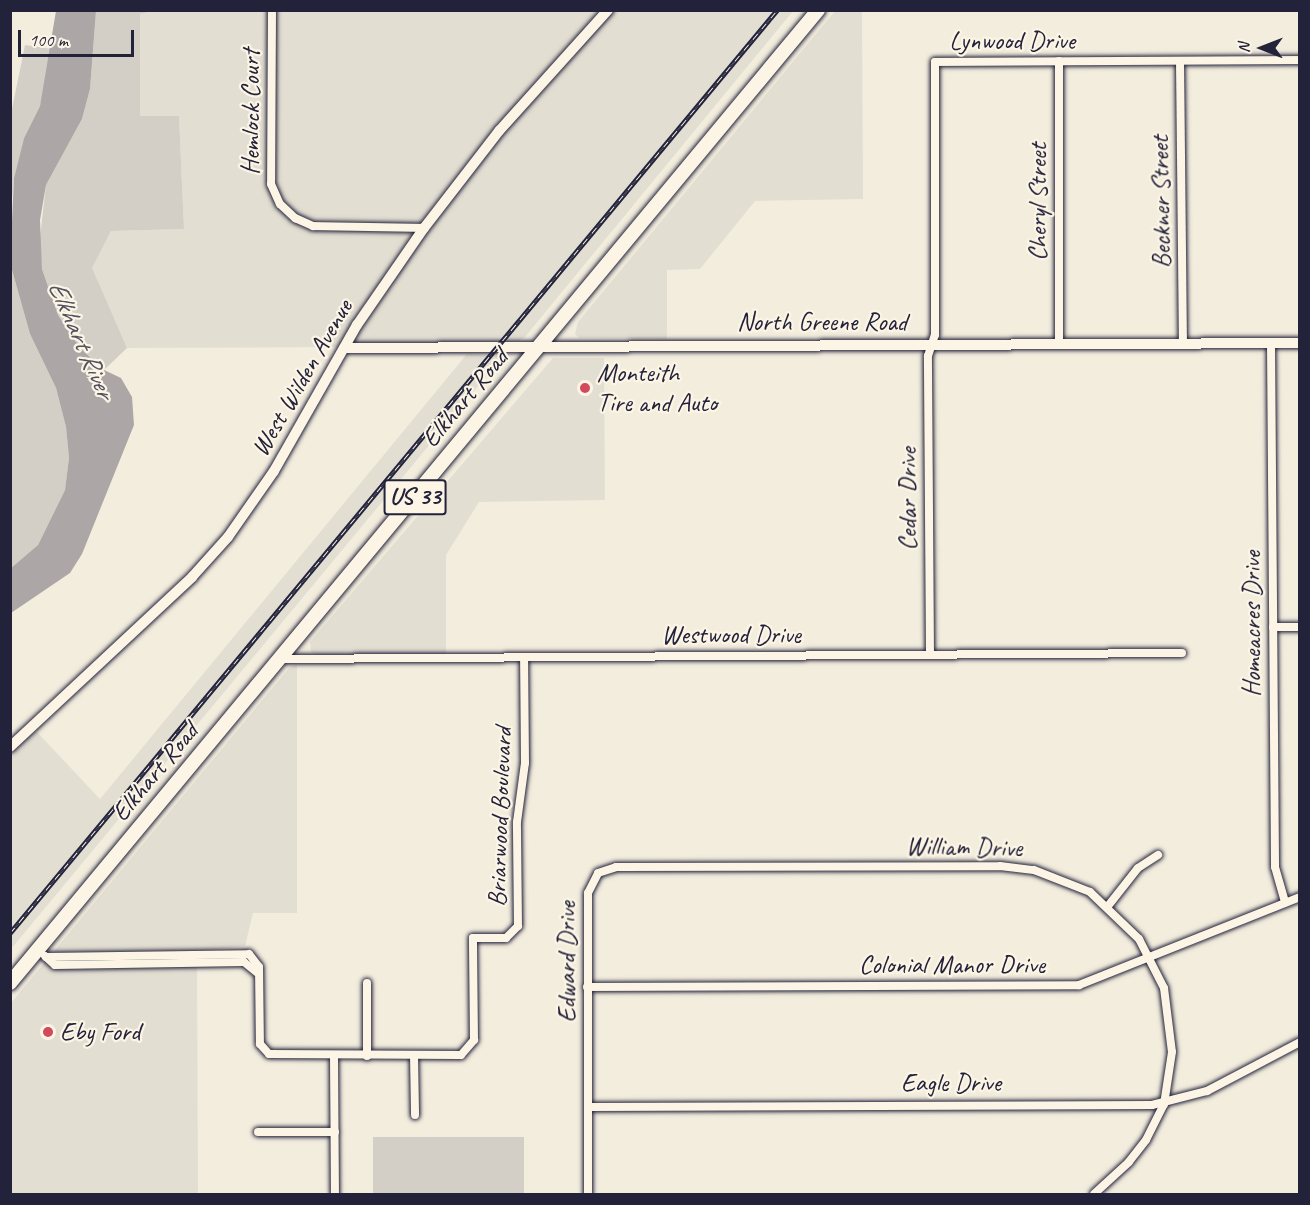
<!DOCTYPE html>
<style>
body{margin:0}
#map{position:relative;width:1310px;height:1205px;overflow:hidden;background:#f3edde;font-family:Caveat,sans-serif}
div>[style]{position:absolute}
.built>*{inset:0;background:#e3ded2}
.green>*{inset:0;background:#d4cfc6;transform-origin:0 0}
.water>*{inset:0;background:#aca7a6}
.roads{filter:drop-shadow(0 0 2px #22223b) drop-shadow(0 0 2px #22223b)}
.minor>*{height:8px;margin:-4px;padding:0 4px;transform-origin:4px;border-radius:4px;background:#fcf5e5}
.tertiary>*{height:10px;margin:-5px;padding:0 5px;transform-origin:5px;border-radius:5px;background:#fcf5e5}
.trunk>*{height:14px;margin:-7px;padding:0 7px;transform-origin:7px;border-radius:7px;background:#fcf5e5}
.rail>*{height:4.5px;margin-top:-2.25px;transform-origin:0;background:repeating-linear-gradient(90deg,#fcf5e5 0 7px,#22223b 0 14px);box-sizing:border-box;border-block:2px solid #22223b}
.dots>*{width:16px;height:16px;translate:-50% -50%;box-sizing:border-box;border:3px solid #fcf5e5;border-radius:50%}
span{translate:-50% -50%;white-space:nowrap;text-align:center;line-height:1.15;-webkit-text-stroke:4.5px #fcf5e5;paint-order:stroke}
.shield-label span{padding:2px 4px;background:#fcf5e5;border:2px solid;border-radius:4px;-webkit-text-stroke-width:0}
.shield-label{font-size:24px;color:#22223b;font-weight:700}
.street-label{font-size:26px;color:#22223b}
.poi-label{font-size:26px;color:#22223b}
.left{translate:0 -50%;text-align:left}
.water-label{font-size:27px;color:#525160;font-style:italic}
.frame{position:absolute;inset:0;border:12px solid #22223b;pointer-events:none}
.north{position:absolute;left:1232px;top:18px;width:60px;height:60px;-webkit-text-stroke:4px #fcf5e5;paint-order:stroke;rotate:270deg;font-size:16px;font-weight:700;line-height:24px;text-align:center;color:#22223b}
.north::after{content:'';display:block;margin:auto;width:21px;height:27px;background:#22223b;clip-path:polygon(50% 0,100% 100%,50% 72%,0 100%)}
.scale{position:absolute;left:18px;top:30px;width:116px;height:27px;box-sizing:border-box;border:3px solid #22223b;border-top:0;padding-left:8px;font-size:18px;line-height:21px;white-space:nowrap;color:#22223b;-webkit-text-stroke:4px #fcf5e5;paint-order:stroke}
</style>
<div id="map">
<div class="built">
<div style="clip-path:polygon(152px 10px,793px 11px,525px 337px,518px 341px,344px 347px,127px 348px,91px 268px,111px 231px,184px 229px,179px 116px,140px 116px,140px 13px)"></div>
<div style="clip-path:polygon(835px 11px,862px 11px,863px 199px,755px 201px,700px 269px,667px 270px,667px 339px,579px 338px,575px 334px,578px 322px)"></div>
<div style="clip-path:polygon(467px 354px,498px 356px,499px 361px,11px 949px,11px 753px,35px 730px,100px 799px)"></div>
<div style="clip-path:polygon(553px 358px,604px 358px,605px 500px,479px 502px,446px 555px,446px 655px,319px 656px,311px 652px,310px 642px)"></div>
<div style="clip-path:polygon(297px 665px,297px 913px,253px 913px,245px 946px,197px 951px,198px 1194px,11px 1194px,11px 1003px,290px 667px)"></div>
</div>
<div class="green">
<div style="clip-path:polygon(96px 11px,152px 11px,140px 14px,140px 116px,179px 116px,184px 229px,111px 231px,92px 268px,127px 348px,104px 370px,80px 348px,58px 315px,42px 269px,39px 246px,46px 185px,82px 119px,90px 89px)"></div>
<div style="clip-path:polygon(25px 45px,52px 49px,40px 106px,24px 138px,14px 178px,11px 211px,11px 114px)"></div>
<div style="clip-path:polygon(10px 263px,30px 334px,56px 388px,66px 427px,69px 458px,65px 490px,38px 545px,11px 568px)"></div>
<div style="left:373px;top:1137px;width:151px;height:57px"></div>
</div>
<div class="water">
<div style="clip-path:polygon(56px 11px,96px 11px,90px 89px,82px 119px,46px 185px,40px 220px,42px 269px,58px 315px,80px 348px,104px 370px,121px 378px,132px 397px,134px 425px,82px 554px,70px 573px,11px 613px,11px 568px,38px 545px,65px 490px,69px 458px,66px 427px,56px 388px,30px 334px,10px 263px,14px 178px,24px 138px,40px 106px)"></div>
</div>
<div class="roads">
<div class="minor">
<div style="left:272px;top:10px;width:174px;rotate:90.3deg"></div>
<div style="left:271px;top:184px;width:22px;rotate:66deg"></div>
<div style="left:280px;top:204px;width:21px;rotate:43deg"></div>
<div style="left:295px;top:218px;width:20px;rotate:24deg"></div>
<div style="left:313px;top:226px;width:111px;rotate:1deg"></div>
<div style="left:1059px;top:61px;width:282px;rotate:90deg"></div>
<div style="left:1180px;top:61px;width:282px;rotate:89.4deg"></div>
<div style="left:1271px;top:343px;width:524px;rotate:89.56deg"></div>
<div style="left:1275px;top:867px;width:37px;rotate:74deg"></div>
<div style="left:1273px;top:627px;width:27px"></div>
<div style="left:930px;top:655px;width:299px;rotate:-90.4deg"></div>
<div style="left:928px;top:356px;width:22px;rotate:-72deg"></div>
<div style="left:935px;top:335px;width:273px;rotate:-90deg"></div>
<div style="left:935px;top:62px;width:365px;rotate:-0.3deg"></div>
<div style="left:280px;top:659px;width:902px;rotate:-0.38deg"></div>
<div style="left:1108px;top:906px;width:48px;rotate:-51.7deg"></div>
<div style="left:1138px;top:868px;width:24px;rotate:-33deg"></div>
<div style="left:45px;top:956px;width:13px;rotate:42deg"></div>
<div style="left:55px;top:965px;width:189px;rotate:-0.9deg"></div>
<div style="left:244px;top:962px;width:19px;rotate:39deg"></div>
<div style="left:46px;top:957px;width:203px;rotate:-0.8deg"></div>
<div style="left:249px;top:954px;width:16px;rotate:52deg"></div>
<div style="left:259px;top:967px;width:77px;rotate:89.3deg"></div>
<div style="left:260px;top:1044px;width:13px;rotate:48deg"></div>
<div style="left:269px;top:1054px;width:192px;rotate:0.3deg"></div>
<div style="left:461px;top:1055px;width:20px;rotate:-49deg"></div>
<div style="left:474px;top:1040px;width:102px;rotate:-90.6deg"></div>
<div style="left:473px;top:938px;width:33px"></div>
<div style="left:506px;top:938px;width:17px;rotate:-45deg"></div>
<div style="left:518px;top:926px;width:104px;rotate:-90.6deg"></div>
<div style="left:517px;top:822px;width:60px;rotate:-82.3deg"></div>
<div style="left:525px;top:763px;width:105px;rotate:-90.5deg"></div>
<div style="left:587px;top:987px;width:492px;rotate:-0.2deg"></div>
<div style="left:1079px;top:985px;width:238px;rotate:-21.7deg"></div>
<div style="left:414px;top:1055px;width:60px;rotate:89deg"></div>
<div style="left:334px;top:1056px;width:138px;rotate:89.6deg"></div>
<div style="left:367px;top:1056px;width:73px;rotate:-90deg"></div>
<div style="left:588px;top:1107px;width:564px;rotate:-0.2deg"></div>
<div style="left:1152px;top:1105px;width:57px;rotate:-14.3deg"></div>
<div style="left:1207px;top:1091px;width:105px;rotate:-27.8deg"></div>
<div style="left:258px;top:1132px;width:77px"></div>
<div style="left:588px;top:1194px;width:301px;rotate:-90deg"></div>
<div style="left:588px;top:893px;width:22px;rotate:-63deg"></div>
<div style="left:598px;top:873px;width:19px;rotate:-18deg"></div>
<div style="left:616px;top:867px;width:384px;rotate:-0.1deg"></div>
<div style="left:1000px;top:866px;width:34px;rotate:7deg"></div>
<div style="left:1034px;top:870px;width:60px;rotate:21.4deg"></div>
<div style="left:1090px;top:892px;width:68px;rotate:43.8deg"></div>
<div style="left:1139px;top:939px;width:55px;rotate:63deg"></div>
<div style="left:1164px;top:988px;width:64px;rotate:82.9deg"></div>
<div style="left:1172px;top:1052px;width:53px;rotate:98.7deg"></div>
<div style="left:1164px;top:1104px;width:40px;rotate:116.6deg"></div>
<div style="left:1146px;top:1140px;width:28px;rotate:128deg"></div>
<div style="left:1129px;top:1162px;width:47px;rotate:137.6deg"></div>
</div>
<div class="tertiary">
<div style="left:344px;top:348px;width:956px;rotate:-0.3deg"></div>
<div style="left:10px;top:747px;width:249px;rotate:-43deg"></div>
<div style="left:192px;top:577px;width:54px;rotate:-48deg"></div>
<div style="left:228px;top:537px;width:80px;rotate:-55.1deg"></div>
<div style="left:274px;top:471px;width:168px;rotate:-60.4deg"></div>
<div style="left:357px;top:325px;width:118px;rotate:-55.4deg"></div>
<div style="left:424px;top:228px;width:123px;rotate:-52.3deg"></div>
<div style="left:499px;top:131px;width:163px;rotate:-48deg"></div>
</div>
<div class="trunk">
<div style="left:10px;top:983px;width:1265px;rotate:-50.29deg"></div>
</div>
</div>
<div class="rail">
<div style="left:10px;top:933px;width:1200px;rotate:-50.27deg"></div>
</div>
<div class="dots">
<div style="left:585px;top:388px;background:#d1495b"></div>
<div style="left:48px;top:1032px;background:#d1495b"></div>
</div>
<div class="shield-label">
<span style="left:415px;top:497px">US 33</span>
</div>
<div class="street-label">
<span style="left:1012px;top:41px">Lynwood Drive</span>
<span style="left:251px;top:112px;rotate:-90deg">Hemlock Court</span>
<span style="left:1038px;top:202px;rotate:-90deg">Cheryl Street</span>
<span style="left:1161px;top:202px;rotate:-91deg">Beckner Street</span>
<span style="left:822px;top:322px">North Greene Road</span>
<span style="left:302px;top:378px;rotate:-60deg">West Wilden Avenue</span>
<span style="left:465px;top:398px;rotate:-50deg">Elkhart Road</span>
<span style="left:908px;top:499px;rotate:-90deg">Cedar Drive</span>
<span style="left:1252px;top:624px;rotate:-90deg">Homeacres Drive</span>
<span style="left:731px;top:635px">Westwood Drive</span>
<span style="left:155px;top:772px;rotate:-50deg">Elkhart Road</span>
<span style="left:500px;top:817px;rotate:-88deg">Briarwood Boulevard</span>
<span style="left:964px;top:847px;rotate:1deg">William Drive</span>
<span style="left:567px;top:962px;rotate:-90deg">Edward Drive</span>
<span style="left:952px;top:965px">Colonial Manor Drive</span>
<span style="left:951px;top:1083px">Eagle Drive</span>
</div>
<div class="poi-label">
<span class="left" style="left:597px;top:388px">Monteith<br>Tire and Auto</span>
<span class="left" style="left:60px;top:1032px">Eby Ford</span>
</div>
<div class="water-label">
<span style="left:81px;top:339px;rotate:66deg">Elkhart River</span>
</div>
<div class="frame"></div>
<div class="north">N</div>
<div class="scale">100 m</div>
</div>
